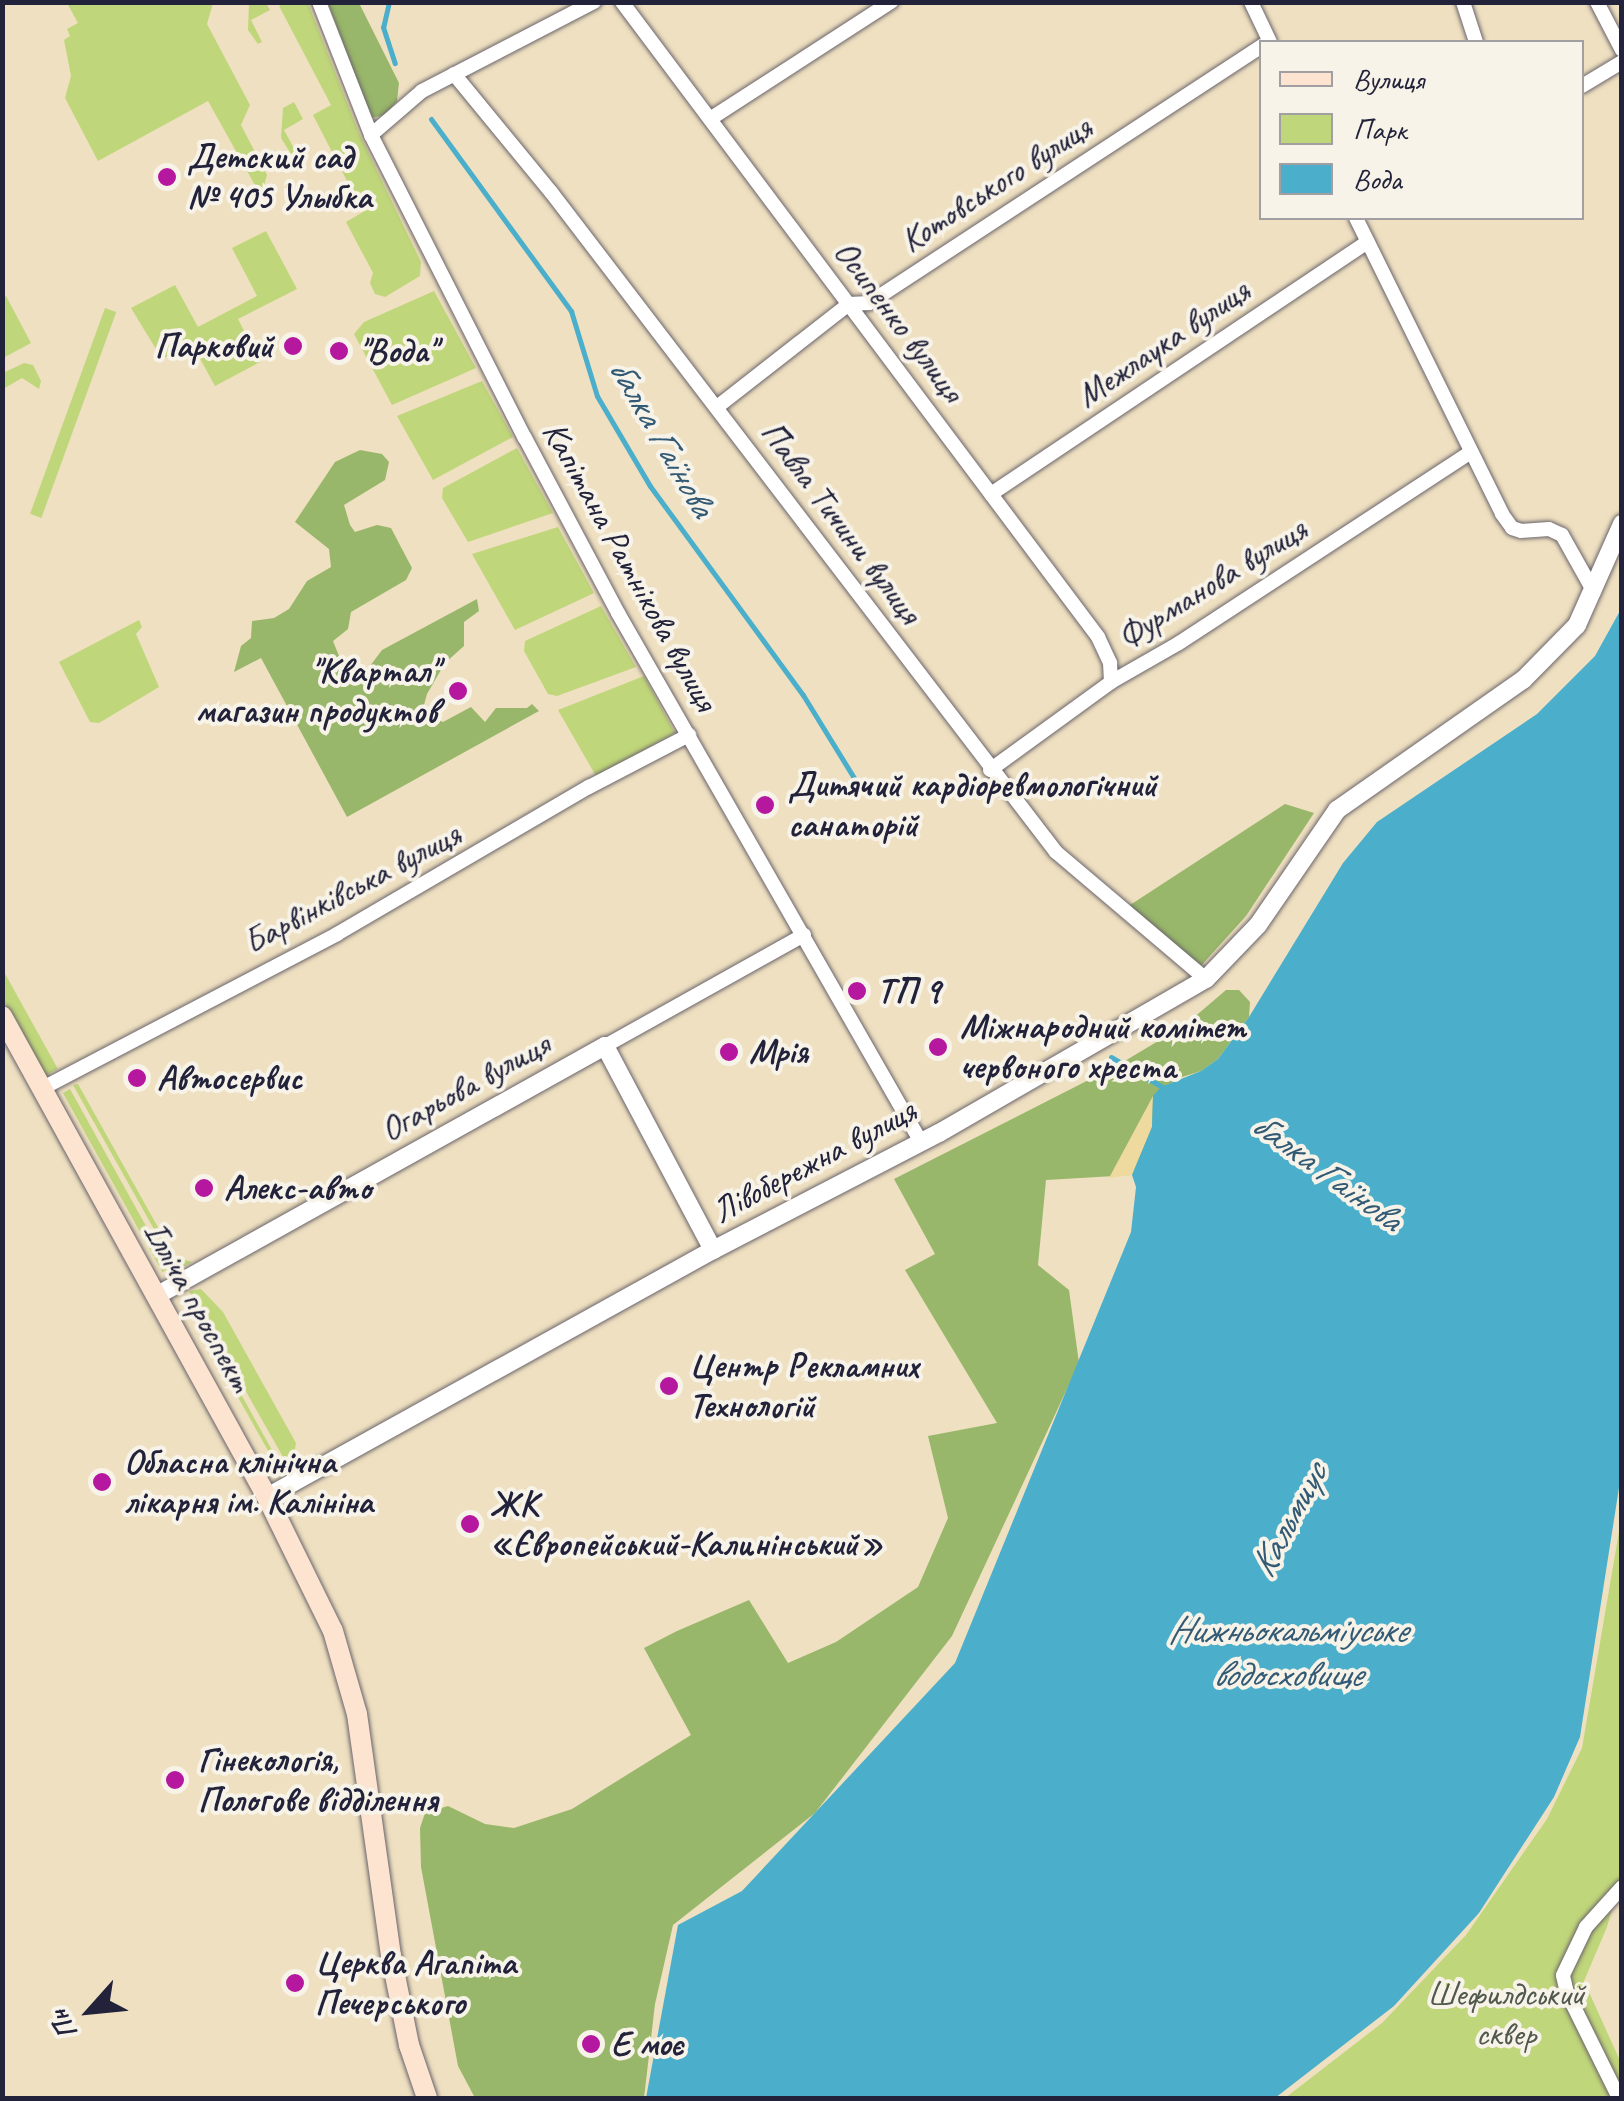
<!DOCTYPE html>
<meta charset="utf-8">
<style>
body{margin:0}
#map{position:relative;width:1624px;height:2101px;overflow:hidden;background:#efe0c1;font-family:Caveat,sans-serif}
div>[style]{position:absolute}
.green>*{inset:0;background:#c0d67a;transform-origin:0 0}
.forest>*{inset:0;background:#98b76a}
.sand>*{inset:0;background:#eeda9e}
.water>*{inset:0;background:#4bafcb}
.stream>*{height:5px;margin:-2.5px;padding:0 2.5px;transform-origin:2.5px;border-radius:2.5px;background:#4bafcb}
.roads{filter:drop-shadow(0 0 2px #6a646a) drop-shadow(0 0 2px #6a646a)}
.minor>*{height:14px;margin:-7px;padding:0 7px;transform-origin:7px;border-radius:7px;background:#fff}
.tertiary>*{height:18px;margin:-9px;padding:0 9px;transform-origin:9px;border-radius:9px;background:#fff}
.secondary>*{height:20px;margin:-10px;padding:0 10px;transform-origin:10px;border-radius:10px;background:#fde4d1}
.dots>*{width:28px;height:28px;translate:-50% -50%;box-sizing:border-box;border:5px solid #f7f3e8;border-radius:50%}
span{translate:-50% -50%;white-space:nowrap;text-align:center;line-height:1.15;-webkit-text-stroke:8px #f7f3e8;paint-order:stroke}
.poi-label{font-size:35px;color:#22223b;font-weight:700}
.left{translate:0 -50%;text-align:left}
.right{translate:-100% -50%;text-align:right}
.street-label{font-size:35px;color:#22223b}
.park-label{font-size:35px;color:#51584e}
.water-label{font-size:38px;color:#325a75;font-style:italic}
.frame{position:absolute;inset:0;border:5px solid #22223b;pointer-events:none}
.legend{position:absolute;left:1259px;top:40px;width:325px;height:180px;box-sizing:border-box;background:#f7f3e8;border:2px solid #a29fa3;margin:0;padding:12px 18px;list-style:none;font-size:30px;color:#22223b}
.legend li{display:flex;align-items:center;gap:20px;height:50px}
.legend b{width:50px;border:2px solid #a29fa3}
.north{position:absolute;left:40px;top:1961px;width:100px;height:100px;-webkit-text-stroke:8px #f7f3e8;paint-order:stroke;rotate:243deg;font-size:28px;font-weight:700;line-height:40px;text-align:center;color:#22223b}
.north::after{content:'';display:block;margin:auto;width:35px;height:45px;background:#22223b;clip-path:polygon(50% 0,100% 100%,50% 72%,0 100%)}
</style>
<div id="map">
<div class="green">
<div style="clip-path:polygon(67px 3px,213px 3px,207px 24px,250px 105px,241px 125px,267px 175px,261px 196px,208px 101px,98px 161px,65px 98px,71px 76px,64px 40px,70px 36px,67px 29px,78px 23px)"></div>
<div style="clip-path:polygon(249px 3px,266px 3px,270px 10px,251px 20px,262px 42px,258px 44px,248px 30px)"></div>
<div style="clip-path:polygon(285px 3px,308px 3px,359px 133px,421px 262px,420px 276px,385px 297px,375px 294px,370px 283px,373px 273px,346px 222px,363px 212px,313px 115px,331px 105px,279px 6px)"></div>
<div style="clip-path:polygon(294px 102px,303px 119px,284px 130px,296px 152px,291px 154px,281px 138px,283px 108px)"></div>
<div style="clip-path:polygon(266px 231px,297px 289px,238px 319px,260px 362px,215px 386px,192px 344px,162px 359px,131px 308px,175px 285px,198px 327px,257px 296px,232px 248px)"></div>
<div style="clip-path:polygon(434px 291px,476px 368px,392px 405px,354px 334px,364px 322px)"></div>
<div style="clip-path:polygon(6px 296px,31px 343px,3px 358px,3px 298px)"></div>
<div style="left:105px;top:308px;width:12px;height:219px;rotate:20deg"></div>
<div style="clip-path:polygon(24px 363px,33px 365px,41px 381px,39px 389px,22px 378px,3px 389px,3px 373px)"></div>
<div style="clip-path:polygon(482px 381px,513px 437px,433px 480px,397px 416px)"></div>
<div style="clip-path:polygon(517px 448px,553px 513px,468px 542px,442px 498px,443px 488px)"></div>
<div style="clip-path:polygon(558px 527px,594px 593px,515px 630px,472px 554px)"></div>
<div style="clip-path:polygon(601px 606px,636px 667px,557px 696px,548px 694px,524px 651px,525px 641px)"></div>
<div style="clip-path:polygon(139px 620px,142px 627px,136px 634px,159px 687px,99px 723px,90px 722px,59px 662px)"></div>
<div style="clip-path:polygon(644px 676px,675px 733px,596px 776px,558px 710px)"></div>
<div style="left:3px;top:970px;width:113px;height:14px;rotate:61deg"></div>
<div style="clip-path:polygon(78px 1084px,174px 1256px,192px 1262px,177px 1270px,73px 1085px)"></div>
<div style="left:70px;top:1089px;width:205px;height:8px;rotate:61deg"></div>
<div style="clip-path:polygon(201px 1289px,223px 1312px,296px 1443px,291px 1471px,189px 1291px)"></div>
<div style="clip-path:polygon(187px 1297px,283px 1470px,280px 1472px,183px 1299px)"></div>
<div style="clip-path:polygon(1621px 1520px,1621px 1878px,1607px 1927px,1584px 1981px,1621px 2063px,1621px 2098px,1285px 2098px,1382px 2023px,1466px 1935px,1547px 1819px,1582px 1748px)"></div>
</div>
<div class="forest">
<div style="clip-path:polygon(328px 3px,359px 3px,399px 83px,397px 101px,385px 115px,371px 118px)"></div>
<div style="clip-path:polygon(360px 450px,382px 454px,389px 462px,385px 480px,344px 505px,350px 525px,355px 532px,377px 525px,391px 528px,412px 568px,406px 580px,351px 612px,348px 629px,333px 641px,343px 666px,356px 673px,367px 670px,382px 650px,477px 599px,479px 611px,464px 622px,464px 646px,445px 663px,427px 694px,424px 705px,430px 716px,443px 722px,471px 707px,485px 722px,496px 708px,527px 708px,532px 704px,539px 711px,347px 817px,261px 658px,234px 672px,241px 646px,251px 638px,252px 621px,274px 618px,289px 609px,307px 581px,331px 567px,329px 549px,295px 522px,335px 462px)"></div>
<div style="clip-path:polygon(1285px 804px,1314px 813px,1246px 916px,1200px 967px,1127px 907px)"></div>
<div style="clip-path:polygon(1226px 990px,1239px 990px,1250px 1002px,1249px 1017px,1218px 1059px,1201px 1071px,1179px 1078px,1132px 1175px,1046px 1180px,1038px 1265px,1069px 1290px,1079px 1363px,952px 1636px,815px 1813px,673px 1925px,655px 2004px,644px 2098px,475px 2098px,458px 2066px,421px 1867px,420px 1828px,425px 1813px,448px 1806px,485px 1824px,514px 1828px,572px 1809px,691px 1735px,644px 1648px,677px 1631px,749px 1600px,788px 1663px,836px 1642px,918px 1587px,948px 1518px,928px 1436px,997px 1423px,905px 1270px,935px 1254px,894px 1179px,1118px 1065px,1185px 1025px)"></div>
</div>
<div class="sand">
<div style="clip-path:polygon(1153px 1096px,1152px 1127px,1132px 1175px,1109px 1178px)"></div>
</div>
<div class="water">
<div style="clip-path:polygon(1621px 609px,1621px 1475px,1580px 1737px,1554px 1797px,1479px 1913px,1394px 2006px,1275px 2098px,646px 2098px,678px 1925px,742px 1891px,955px 1663px,1131px 1232px,1136px 1187px,1132px 1175px,1152px 1127px,1153px 1096px,1161px 1087px,1201px 1071px,1218px 1059px,1249px 1017px,1343px 863px,1377px 822px,1537px 714px,1595px 656px)"></div>
</div>
<div class="stream">
<div style="left:389px;top:2px;width:26px;rotate:103deg"></div>
<div style="left:383px;top:27px;width:38px;rotate:72deg"></div>
<div style="left:431px;top:119px;width:238px;rotate:53.9deg"></div>
<div style="left:571px;top:311px;width:89px;rotate:73deg"></div>
<div style="left:597px;top:396px;width:104px;rotate:59.5deg"></div>
<div style="left:650px;top:486px;width:259px;rotate:53.8deg"></div>
<div style="left:803px;top:695px;width:97px;rotate:58.4deg"></div>
<div style="left:1111px;top:1057px;width:61px;rotate:30.3deg"></div>
</div>
<div class="roads">
<div class="minor">
<div style="left:319px;top:2px;width:143px;rotate:68.6deg"></div>
<div style="left:371px;top:135px;width:340px;rotate:63.1deg"></div>
<div style="left:525px;top:438px;width:198px;rotate:62deg"></div>
<div style="left:618px;top:613px;width:610px;rotate:60.2deg"></div>
<div style="left:622px;top:2px;width:794px;rotate:53.14deg"></div>
<div style="left:1098px;top:637px;width:29px;rotate:65deg"></div>
<div style="left:1110px;top:663px;width:19px;rotate:87deg"></div>
<div style="left:1251px;top:2px;width:44px;rotate:64.6deg"></div>
<div style="left:1463px;top:2px;width:42px;rotate:72deg"></div>
<div style="left:1597px;top:2px;width:54px;rotate:62.5deg"></div>
<div style="left:454px;top:74px;width:153px;rotate:50.6deg"></div>
<div style="left:551px;top:192px;width:831px;rotate:52.58deg"></div>
<div style="left:1056px;top:852px;width:197px;rotate:40.3deg"></div>
<div style="left:1582px;top:86px;width:47px;rotate:-31deg"></div>
<div style="left:710px;top:119px;width:216px;rotate:-32.9deg"></div>
<div style="left:371px;top:135px;width:67px;rotate:-40.8deg"></div>
<div style="left:422px;top:91px;width:194px;rotate:-27.4deg"></div>
<div style="left:1356px;top:218px;width:330px;rotate:63.7deg"></div>
<div style="left:1502px;top:514px;width:17px;rotate:54deg"></div>
<div style="left:1512px;top:528px;width:9px;rotate:18deg"></div>
<div style="left:1521px;top:531px;width:28px;rotate:-4deg"></div>
<div style="left:1549px;top:529px;width:14px;rotate:25deg"></div>
<div style="left:1562px;top:535px;width:65px;rotate:60.7deg"></div>
<div style="left:717px;top:407px;width:167px;rotate:-38deg"></div>
<div style="left:849px;top:304px;width:20px;rotate:-3deg"></div>
<div style="left:869px;top:303px;width:470px;rotate:-33.2deg"></div>
<div style="left:991px;top:494px;width:453px;rotate:-33.8deg"></div>
<div style="left:990px;top:770px;width:150px;rotate:-36deg"></div>
<div style="left:1111px;top:682px;width:78px;rotate:-29.8deg"></div>
<div style="left:1179px;top:643px;width:349px;rotate:-33.2deg"></div>
<div style="left:605px;top:1046px;width:228px;rotate:-29.2deg"></div>
<div style="left:41px;top:1089px;width:334px;rotate:-27.6deg"></div>
<div style="left:337px;top:934px;width:292px;rotate:-30.3deg"></div>
<div style="left:589px;top:787px;width:113px;rotate:-27.5deg"></div>
<div style="left:1619px;top:2098px;width:117px;rotate:-116.3deg"></div>
<div style="left:1567px;top:1993px;width:18px;rotate:-103deg"></div>
<div style="left:1563px;top:1975px;width:53px;rotate:-64.4deg"></div>
<div style="left:1586px;top:1927px;width:54px;rotate:-48deg"></div>
</div>
<div class="tertiary">
<div style="left:156px;top:1296px;width:514px;rotate:-29.11deg"></div>
<div style="left:605px;top:1046px;width:231px;rotate:62.1deg"></div>
<div style="left:267px;top:1497px;width:510px;rotate:-28.98deg"></div>
<div style="left:713px;top:1250px;width:254px;rotate:-27.4deg"></div>
<div style="left:939px;top:1133px;width:308px;rotate:-30deg"></div>
<div style="left:1206px;top:979px;width:75px;rotate:-46.1deg"></div>
<div style="left:1258px;top:925px;width:140px;rotate:-55.5deg"></div>
<div style="left:1337px;top:810px;width:227px;rotate:-35deg"></div>
<div style="left:1523px;top:680px;width:77px;rotate:-45.5deg"></div>
<div style="left:1577px;top:625px;width:111px;rotate:-66deg"></div>
</div>
<div class="secondary">
<div style="left:2px;top:1016px;width:549px;rotate:61.15deg"></div>
<div style="left:267px;top:1497px;width:149px;rotate:63.8deg"></div>
<div style="left:333px;top:1631px;width:86px;rotate:73.9deg"></div>
<div style="left:357px;top:1714px;width:243px;rotate:82deg"></div>
<div style="left:391px;top:1955px;width:92px;rotate:78.7deg"></div>
<div style="left:409px;top:2045px;width:56px;rotate:71.2deg"></div>
</div>
</div>
<div class="dots">
<div style="left:167px;top:177px;background:#b5179e"></div>
<div style="left:293px;top:346px;background:#b5179e"></div>
<div style="left:339px;top:351px;background:#b5179e"></div>
<div style="left:458px;top:691px;background:#b5179e"></div>
<div style="left:765px;top:805px;background:#b5179e"></div>
<div style="left:857px;top:991px;background:#b5179e"></div>
<div style="left:938px;top:1047px;background:#b5179e"></div>
<div style="left:729px;top:1052px;background:#b5179e"></div>
<div style="left:137px;top:1078px;background:#b5179e"></div>
<div style="left:204px;top:1188px;background:#b5179e"></div>
<div style="left:669px;top:1386px;background:#b5179e"></div>
<div style="left:102px;top:1482px;background:#b5179e"></div>
<div style="left:470px;top:1524px;background:#b5179e"></div>
<div style="left:175px;top:1780px;background:#b5179e"></div>
<div style="left:295px;top:1983px;background:#b5179e"></div>
<div style="left:591px;top:2044px;background:#b5179e"></div>
</div>
<div class="poi-label">
<span class="left" style="left:187px;top:177px">Детский сад<br>№ 405 Улыбка</span>
<span class="right" style="left:273px;top:346px">Парковий</span>
<span class="left" style="left:359px;top:351px">"Вода"</span>
<span class="right" style="left:438px;top:691px">"Квартал"<br>магазин продуктов</span>
<span class="left" style="left:788px;top:805px">Дитячий кардіоревмологічний<br>санаторій</span>
<span class="left" style="left:877px;top:991px">ТП 9</span>
<span class="left" style="left:960px;top:1047px">Міжнародний комітет<br>червоного хреста</span>
<span class="left" style="left:749px;top:1052px">Мрія</span>
<span class="left" style="left:157px;top:1078px">Автосервис</span>
<span class="left" style="left:224px;top:1188px">Алекс-авто</span>
<span class="left" style="left:689px;top:1386px">Центр Рекламних<br>Технологій</span>
<span class="left" style="left:124px;top:1482px">Обласна клінічна<br>лікарня ім. Калініна</span>
<span class="left" style="left:490px;top:1524px">ЖК<br>«Європейський-Калинінський»</span>
<span class="left" style="left:198px;top:1780px">Гінекологія,<br>Пологове відділення</span>
<span class="left" style="left:315px;top:1983px">Церква Агапіта<br>Печерського</span>
<span class="left" style="left:611px;top:2044px">Е моє</span>
</div>
<div class="street-label">
<span style="left:996px;top:184px;rotate:-33deg">Котовського вулиця</span>
<span style="left:899px;top:321px;rotate:53deg">Осипенко вулиця</span>
<span style="left:1163px;top:343px;rotate:-34deg">Межлаука вулиця</span>
<span style="left:841px;top:522px;rotate:53deg">Павла Тичини вулиця</span>
<span style="left:630px;top:566px;rotate:61deg">Капітана Ратнікова вулиця</span>
<span style="left:1212px;top:583px;rotate:-32deg">Фурманова вулиця</span>
<span style="left:352px;top:888px;rotate:-28deg">Барвінківська вулиця</span>
<span style="left:465px;top:1087px;rotate:-29deg">Огарьова вулиця</span>
<span style="left:814px;top:1161px;rotate:-28deg">Лівобережна вулиця</span>
<span style="left:198px;top:1306px;rotate:61deg">Ілліча проспект</span>
</div>
<div class="park-label">
<span style="left:1506px;top:2014px">Шефилдський<br>сквер</span>
</div>
<div class="water-label">
<span style="left:662px;top:437px;rotate:60deg">балка Гаїнова</span>
<span style="left:1327px;top:1171px;rotate:36deg">балка Гаїнова</span>
<span style="left:1288px;top:1520px;rotate:-62deg">Кальмиус</span>
<span style="left:1287px;top:1652px">Нижньокальміуське<br>водосховище</span>
</div>
<div class="frame"></div>
<ul class="legend">
<li><b style="height:12px;background:#fde4d1"></b>Вулиця</li>
<li><b style="height:28px;background:#c0d67a"></b>Парк</li>
<li><b style="height:28px;background:#4bafcb"></b>Вода</li>
</ul>
<div class="north">Пн</div>
</div>
